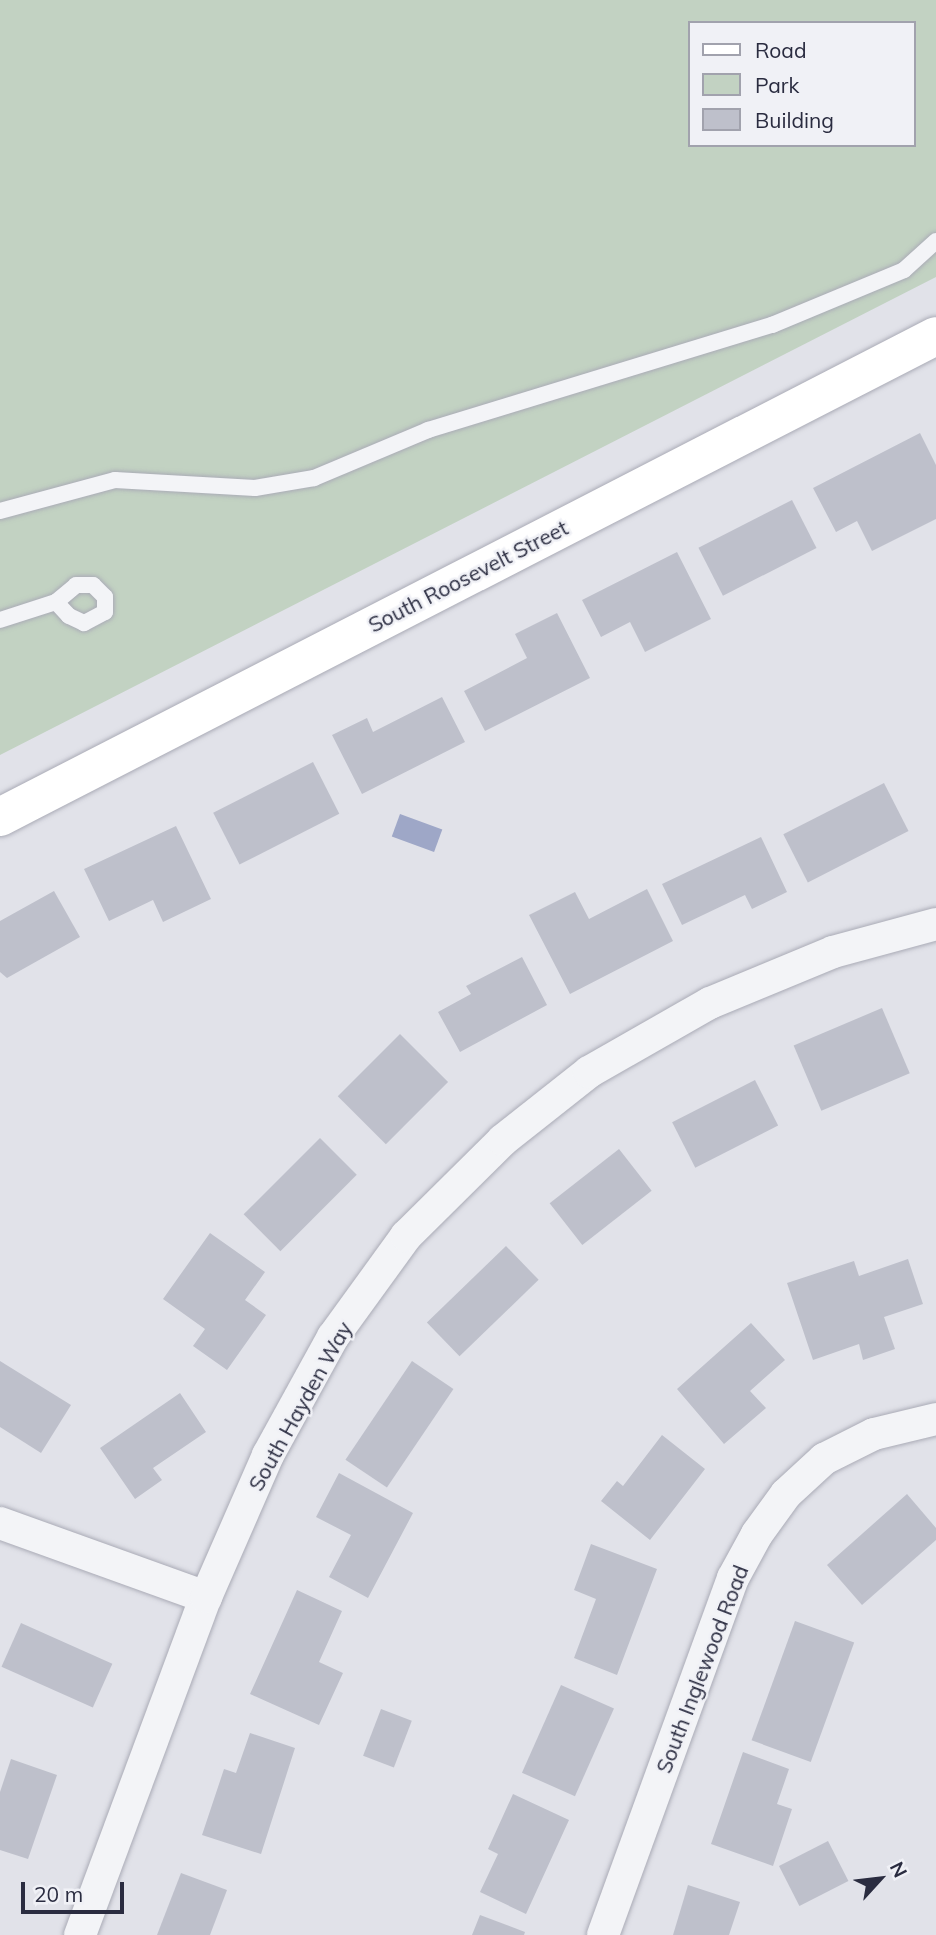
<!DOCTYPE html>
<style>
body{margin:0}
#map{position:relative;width:936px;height:1935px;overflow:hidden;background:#e1e2e9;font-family:Mulish,sans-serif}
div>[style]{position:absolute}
.green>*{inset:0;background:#c2d2c2}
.water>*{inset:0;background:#9ea7c7;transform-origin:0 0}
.building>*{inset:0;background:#bec0cb;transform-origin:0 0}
.roads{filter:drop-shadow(0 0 2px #aaabb6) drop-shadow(0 0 2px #aaabb6)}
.lane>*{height:16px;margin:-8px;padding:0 8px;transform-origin:8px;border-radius:8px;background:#f3f4f7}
.street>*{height:32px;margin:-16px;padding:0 16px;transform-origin:16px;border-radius:16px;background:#f3f4f7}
.secondary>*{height:38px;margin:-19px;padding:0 19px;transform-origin:19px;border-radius:19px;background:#fff}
span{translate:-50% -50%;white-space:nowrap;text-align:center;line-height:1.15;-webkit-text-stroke:5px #f0f1f6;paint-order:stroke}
.street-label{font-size:21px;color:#2a2c40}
.legend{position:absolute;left:688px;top:21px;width:228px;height:126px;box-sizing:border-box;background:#f0f1f6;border:2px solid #a1a2ad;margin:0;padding:9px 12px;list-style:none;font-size:21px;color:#2a2c40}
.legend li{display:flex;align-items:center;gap:14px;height:35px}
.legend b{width:35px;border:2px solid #a1a2ad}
.north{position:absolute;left:845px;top:1844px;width:70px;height:70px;-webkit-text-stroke:5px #f0f1f6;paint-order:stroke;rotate:63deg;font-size:19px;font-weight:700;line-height:28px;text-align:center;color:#2a2c40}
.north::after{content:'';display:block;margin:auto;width:24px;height:32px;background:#2a2c40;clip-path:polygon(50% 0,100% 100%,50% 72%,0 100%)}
.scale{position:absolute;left:21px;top:1882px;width:103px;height:32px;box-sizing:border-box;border:4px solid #2a2c40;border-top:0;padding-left:9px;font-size:21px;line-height:24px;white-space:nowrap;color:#2a2c40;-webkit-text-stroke:5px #f0f1f6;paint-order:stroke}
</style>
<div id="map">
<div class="green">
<div style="clip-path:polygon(evenodd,0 0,936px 0,936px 277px,0 755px,0 0,689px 23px,913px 23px,913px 145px,689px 145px,689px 23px)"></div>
</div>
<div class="water">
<div style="left:400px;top:814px;width:45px;height:24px;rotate:20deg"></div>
</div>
<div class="building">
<div style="clip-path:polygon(920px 433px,936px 465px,936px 519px,872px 551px,857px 521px,836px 532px,813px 488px)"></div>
<div style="left:792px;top:500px;width:54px;height:105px;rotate:63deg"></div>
<div style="clip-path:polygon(677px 552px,711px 619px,645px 652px,630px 622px,601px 637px,582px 600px)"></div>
<div style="clip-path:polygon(557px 613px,590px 678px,485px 731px,464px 691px,527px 658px,515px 634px)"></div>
<div style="clip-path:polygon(442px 697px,465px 742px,362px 794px,332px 735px,367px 718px,373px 732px)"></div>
<div style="left:313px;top:762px;width:58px;height:112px;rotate:63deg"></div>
<div style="left:884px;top:783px;width:54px;height:113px;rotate:63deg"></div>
<div style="clip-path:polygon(176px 826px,211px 899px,163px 922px,153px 900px,109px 921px,84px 869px)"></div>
<div style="clip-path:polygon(761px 837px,787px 892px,752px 909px,745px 895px,682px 925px,662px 884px)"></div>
<div style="clip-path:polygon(647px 889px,673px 941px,570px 994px,529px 915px,575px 892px,589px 919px)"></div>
<div style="clip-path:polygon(54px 891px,80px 937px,7px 978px,0 972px,0 921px)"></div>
<div style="clip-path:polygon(522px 957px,547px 1005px,460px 1052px,438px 1012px,471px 994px,466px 986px)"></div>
<div style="left:882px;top:1008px;width:71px;height:96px;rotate:67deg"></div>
<div style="left:400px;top:1034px;width:68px;height:88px;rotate:45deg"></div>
<div style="left:755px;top:1080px;width:51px;height:93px;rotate:63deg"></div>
<div style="left:320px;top:1138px;width:52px;height:108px;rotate:45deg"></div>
<div style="left:619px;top:1149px;width:53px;height:88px;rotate:52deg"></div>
<div style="clip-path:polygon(210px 1233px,265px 1272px,245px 1300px,266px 1315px,227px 1370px,193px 1346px,205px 1329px,163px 1299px)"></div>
<div style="left:506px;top:1246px;width:47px;height:110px;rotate:46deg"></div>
<div style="clip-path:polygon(908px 1259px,923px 1304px,884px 1317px,895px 1349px,863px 1360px,859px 1344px,813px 1360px,787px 1283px,854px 1261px,859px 1276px)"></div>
<div style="clip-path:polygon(751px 1323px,785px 1360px,750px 1391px,766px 1408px,724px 1444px,677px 1389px)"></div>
<div style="clip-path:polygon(0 1361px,71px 1405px,41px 1453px,0 1427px)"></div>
<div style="left:412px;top:1361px;width:50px;height:119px;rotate:34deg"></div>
<div style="clip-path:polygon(180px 1393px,206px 1432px,153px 1468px,162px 1480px,135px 1499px,100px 1448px)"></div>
<div style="clip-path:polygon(662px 1435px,705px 1469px,650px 1540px,601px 1501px,617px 1481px,623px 1486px)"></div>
<div style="clip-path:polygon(339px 1473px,413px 1513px,368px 1598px,329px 1577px,351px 1535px,316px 1517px)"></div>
<div style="clip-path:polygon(907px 1494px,936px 1528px,936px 1540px,862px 1605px,827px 1565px)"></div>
<div style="clip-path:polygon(591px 1544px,657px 1569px,617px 1675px,574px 1658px,596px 1599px,574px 1590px)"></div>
<div style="clip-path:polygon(297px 1590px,342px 1611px,319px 1662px,343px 1673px,319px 1725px,250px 1694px)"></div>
<div style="left:795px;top:1621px;width:63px;height:127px;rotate:20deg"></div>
<div style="left:21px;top:1623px;width:100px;height:48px;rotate:24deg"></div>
<div style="left:561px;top:1685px;width:58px;height:96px;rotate:24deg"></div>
<div style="left:381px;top:1709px;width:33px;height:50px;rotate:21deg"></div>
<div style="clip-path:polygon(250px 1733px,295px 1748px,261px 1854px,202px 1835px,224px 1769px,236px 1773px)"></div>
<div style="clip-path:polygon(743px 1752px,789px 1769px,777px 1804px,792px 1809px,773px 1866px,711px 1844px)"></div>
<div style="clip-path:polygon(11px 1759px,57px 1775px,28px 1859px,0 1850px,0 1792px)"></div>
<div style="clip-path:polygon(513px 1794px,569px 1820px,526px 1914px,480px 1892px,498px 1854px,488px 1849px)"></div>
<div style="left:828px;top:1841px;width:45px;height:55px;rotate:63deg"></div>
<div style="clip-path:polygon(181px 1873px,227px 1890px,210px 1935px,157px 1935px)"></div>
<div style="clip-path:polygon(688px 1885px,740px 1902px,729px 1935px,673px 1935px)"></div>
<div style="clip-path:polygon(480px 1915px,525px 1932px,524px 1935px,472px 1935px)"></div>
</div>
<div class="roads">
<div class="lane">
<div style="left:0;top:511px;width:119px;rotate:-15.1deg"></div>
<div style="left:115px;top:480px;width:140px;rotate:3.3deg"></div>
<div style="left:255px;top:488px;width:60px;rotate:-9.6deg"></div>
<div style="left:314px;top:478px;width:124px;rotate:-22.8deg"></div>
<div style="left:428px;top:430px;width:360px;rotate:-17deg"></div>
<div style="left:772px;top:325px;width:143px;rotate:-22.6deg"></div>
<div style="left:904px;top:270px;width:43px;rotate:-42.2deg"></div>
<div style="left:0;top:620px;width:59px;rotate:-17.8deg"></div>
<div style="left:56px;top:602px;width:26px;rotate:-40deg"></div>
<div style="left:76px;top:585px;width:17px"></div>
<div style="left:93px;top:585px;width:17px;rotate:45deg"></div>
<div style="left:105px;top:597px;width:15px;rotate:90deg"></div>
<div style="left:105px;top:612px;width:24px;rotate:152deg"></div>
<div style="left:84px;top:623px;width:17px;rotate:-155deg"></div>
<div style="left:69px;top:616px;width:19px;rotate:-133deg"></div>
</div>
<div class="street">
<div style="left:0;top:1523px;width:219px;rotate:19.8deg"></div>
<div style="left:80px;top:1935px;width:361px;rotate:-69.6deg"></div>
<div style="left:206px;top:1597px;width:155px;rotate:-66.4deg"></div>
<div style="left:268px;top:1455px;width:135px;rotate:-61.2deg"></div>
<div style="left:333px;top:1337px;width:125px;rotate:-54.1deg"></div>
<div style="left:406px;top:1236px;width:136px;rotate:-44.7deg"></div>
<div style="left:503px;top:1140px;width:110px;rotate:-38.3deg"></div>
<div style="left:589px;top:1072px;width:139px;rotate:-29.7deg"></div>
<div style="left:710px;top:1003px;width:133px;rotate:-22.5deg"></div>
<div style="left:833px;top:952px;width:107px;rotate:-15.2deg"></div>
<div style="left:603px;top:1935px;width:380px;rotate:-70deg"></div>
<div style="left:733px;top:1578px;width:50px;rotate:-61.4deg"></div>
<div style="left:757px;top:1534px;width:49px;rotate:-54.1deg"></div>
<div style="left:786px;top:1494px;width:52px;rotate:-42.6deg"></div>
<div style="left:824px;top:1459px;width:56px;rotate:-26.6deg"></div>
<div style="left:874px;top:1434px;width:64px;rotate:-13.6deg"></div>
</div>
<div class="secondary">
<div style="left:0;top:817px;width:1052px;rotate:-27.2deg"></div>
</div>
</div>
<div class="street-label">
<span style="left:468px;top:576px;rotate:-27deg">South Roosevelt Street</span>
<span style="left:300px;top:1406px;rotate:-61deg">South Hayden Way</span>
<span style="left:702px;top:1669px;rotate:-69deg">South Inglewood Road</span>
</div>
<ul class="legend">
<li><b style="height:9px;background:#fff"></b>Road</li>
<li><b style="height:19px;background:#c2d2c2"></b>Park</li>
<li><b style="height:19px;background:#bec0cb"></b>Building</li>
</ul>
<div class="north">N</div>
<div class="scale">20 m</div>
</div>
